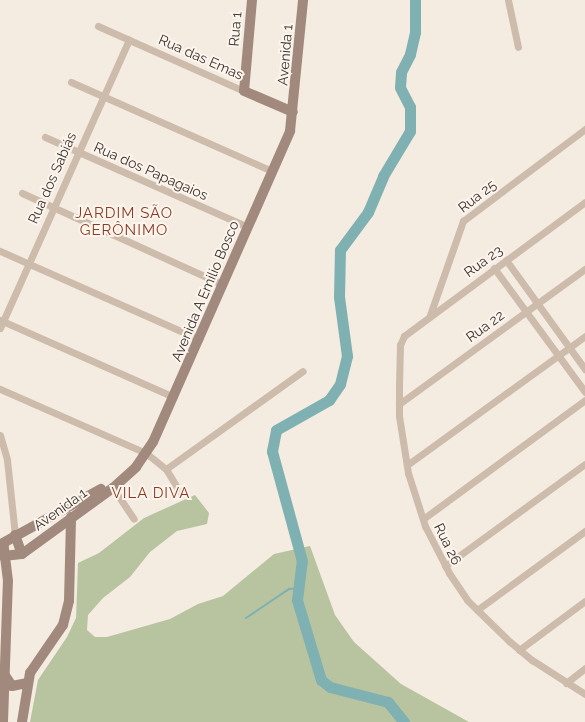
<!DOCTYPE html>
<meta charset="utf-8">
<style>
body{margin:0}
#map{position:relative;width:585px;height:722px;overflow:hidden;background:#f4ebe1;font-family:Raleway,sans-serif}
div>[style]{position:absolute}
.green>*{inset:0;background:#b8c4a0}
.stream>*{height:2px;margin:-1px;padding:0 1px;transform-origin:1px;border-radius:1px;background:#7fb0b2}
.river>*{height:11px;margin:-5.5px;padding:0 5.5px;transform-origin:5.5px;border-radius:5.5px;background:#7fb0b2}
.minor>*{height:7px;margin:-3.5px;padding:0 3.5px;transform-origin:3.5px;border-radius:3.5px;background:#cdbbac}
.secondary>*{height:10px;margin:-5px;padding:0 5px;transform-origin:5px;border-radius:5px;background:#a18a7d}
span{translate:-50% -50%;white-space:nowrap;text-align:center;line-height:1.15;-webkit-text-stroke:4px #fbf5ee;paint-order:stroke}
.street-label{font-size:14px;color:#3b302b}
.neighbourhood-label{font-size:15px;color:#8c3b22;letter-spacing:1px}
</style>
<div id="map">
<div class="green">
<div style="clip-path:polygon(195px 495px,209px 513px,207px 524px,177px 531px,150px 552px,130px 577px,103px 598px,88px 615px,87px 630px,95px 637px,107px 637px,170px 619px,198px 604px,223px 596px,274px 554px,310px 546px,335px 615px,354px 642px,401px 684px,469px 722px,30px 722px,38px 680px,67px 637px,76px 618px,78px 563px,99px 553px,144px 518px)"></div>
</div>
<div class="stream">
<div style="left:246px;top:618px;width:52px;rotate:-34deg"></div>
<div style="left:289px;top:589px;width:9px;rotate:-6deg"></div>
</div>
<div class="river">
<div style="left:404px;top:722px;width:26px;rotate:-129deg"></div>
<div style="left:388px;top:702px;width:60px;rotate:-165.5deg"></div>
<div style="left:330px;top:687px;width:11px;rotate:-142deg"></div>
<div style="left:321px;top:680px;width:84px;rotate:-106.7deg"></div>
<div style="left:297px;top:600px;width:39px;rotate:-83deg"></div>
<div style="left:302px;top:561px;width:114px;rotate:-105.3deg"></div>
<div style="left:272px;top:451px;width:21px;rotate:-79deg"></div>
<div style="left:276px;top:430px;width:61px;rotate:-29.5deg"></div>
<div style="left:329px;top:400px;width:19px;rotate:-55deg"></div>
<div style="left:340px;top:384px;width:29px;rotate:-76deg"></div>
<div style="left:347px;top:356px;width:60px;rotate:-97.7deg"></div>
<div style="left:339px;top:297px;width:47px;rotate:-88.8deg"></div>
<div style="left:340px;top:250px;width:47px;rotate:-53.6deg"></div>
<div style="left:368px;top:212px;width:39px;rotate:-67deg"></div>
<div style="left:383px;top:176px;width:52px;rotate:-59deg"></div>
<div style="left:410px;top:131px;width:24px;rotate:-90deg"></div>
<div style="left:410px;top:107px;width:22px;rotate:-117deg"></div>
<div style="left:400px;top:87px;width:15px;rotate:-86deg"></div>
<div style="left:401px;top:72px;width:20px;rotate:-63deg"></div>
<div style="left:410px;top:54px;width:23px;rotate:-77deg"></div>
<div style="left:415px;top:32px;width:32px;rotate:-90deg"></div>
</div>
<div class="minor">
<div style="left:508px;top:0;width:48px;rotate:78deg"></div>
<div style="left:98px;top:26px;width:160px;rotate:24deg"></div>
<div style="left:71px;top:82px;width:220px;rotate:23.9deg"></div>
<div style="left:45px;top:137px;width:222px;rotate:23.9deg"></div>
<div style="left:22px;top:193px;width:220px;rotate:24.5deg"></div>
<div style="left:585px;top:202px;width:225px;rotate:143.5deg"></div>
<div style="left:404px;top:336px;width:10px;rotate:114deg"></div>
<div style="left:400px;top:345px;width:41px;rotate:91.4deg"></div>
<div style="left:399px;top:386px;width:30px;rotate:90deg"></div>
<div style="left:399px;top:416px;width:58px;rotate:81deg"></div>
<div style="left:408px;top:473px;width:56px;rotate:72.2deg"></div>
<div style="left:425px;top:526px;width:53px;rotate:62.9deg"></div>
<div style="left:449px;top:573px;width:32px;rotate:56deg"></div>
<div style="left:467px;top:600px;width:59px;rotate:44.3deg"></div>
<div style="left:509px;top:641px;width:30px;rotate:40deg"></div>
<div style="left:532px;top:660px;width:63px;rotate:32.7deg"></div>
<div style="left:0;top:251px;width:218px;rotate:23.9deg"></div>
<div style="left:506px;top:260px;width:135px;rotate:54.1deg"></div>
<div style="left:494px;top:268px;width:154px;rotate:53.7deg"></div>
<div style="left:430px;top:315px;width:100px;rotate:-70.7deg"></div>
<div style="left:463px;top:221px;width:153px;rotate:-37deg"></div>
<div style="left:0;top:320px;width:190px;rotate:23.9deg"></div>
<div style="left:0;top:328px;width:316px;rotate:-65.9deg"></div>
<div style="left:0;top:389px;width:159px;rotate:23.7deg"></div>
<div style="left:146px;top:453px;width:26px;rotate:39deg"></div>
<div style="left:166px;top:469px;width:29px;rotate:59deg"></div>
<div style="left:399px;top:404px;width:230px;rotate:-36deg"></div>
<div style="left:0;top:435px;width:26px;rotate:74deg"></div>
<div style="left:7px;top:460px;width:75px;rotate:83.9deg"></div>
<div style="left:407px;top:465px;width:220px;rotate:-35.9deg"></div>
<div style="left:166px;top:469px;width:168px;rotate:-35.6deg"></div>
<div style="left:113px;top:488px;width:37px;rotate:56deg"></div>
<div style="left:423px;top:519px;width:201px;rotate:-36.3deg"></div>
<div style="left:445px;top:566px;width:173px;rotate:-36.1deg"></div>
<div style="left:477px;top:610px;width:134px;rotate:-36.2deg"></div>
<div style="left:519px;top:650px;width:82px;rotate:-36.6deg"></div>
<div style="left:566px;top:683px;width:24px;rotate:-38deg"></div>
</div>
<div class="secondary">
<div style="left:252px;top:0;width:91px;rotate:95deg"></div>
<div style="left:244px;top:91px;width:53px;rotate:23.2deg"></div>
<div style="left:15px;top:535px;width:20px;rotate:70deg"></div>
<div style="left:3px;top:556px;width:19px;rotate:-6deg"></div>
<div style="left:22px;top:554px;width:112px;rotate:-36deg"></div>
<div style="left:113px;top:488px;width:31px;rotate:-42deg"></div>
<div style="left:136px;top:467px;width:30px;rotate:-56deg"></div>
<div style="left:153px;top:442px;width:340px;rotate:-66.2deg"></div>
<div style="left:290px;top:131px;width:132px;rotate:-84.3deg"></div>
<div style="left:4px;top:674px;width:14px;rotate:56deg"></div>
<div style="left:12px;top:686px;width:16px;rotate:-11deg"></div>
<div style="left:3px;top:722px;width:141px;rotate:-88deg"></div>
<div style="left:8px;top:581px;width:38px;rotate:-97deg"></div>
<div style="left:3px;top:543px;width:112px;rotate:-28.9deg"></div>
<div style="left:22px;top:722px;width:50px;rotate:-80.7deg"></div>
<div style="left:30px;top:673px;width:58px;rotate:-55.5deg"></div>
<div style="left:63px;top:625px;width:25px;rotate:-76deg"></div>
<div style="left:69px;top:601px;width:84px;rotate:-88.6deg"></div>
</div>
<div class="street-label">
<span style="left:235px;top:29px;rotate:-85deg">Rua 1</span>
<span style="left:285px;top:55px;rotate:-85deg">Avenida 1</span>
<span style="left:201px;top:57px;rotate:24deg">Rua das Emas</span>
<span style="left:151px;top:171px;rotate:24deg">Rua dos Papagaios</span>
<span style="left:52px;top:178px;rotate:-66deg">Rua dos Sabiás</span>
<span style="left:477px;top:196px;rotate:-38deg">Rua 25</span>
<span style="left:483px;top:261px;rotate:-36deg">Rua 23</span>
<span style="left:205px;top:291px;rotate:-67deg">Avenida A Emilio Bosco</span>
<span style="left:485px;top:326px;rotate:-36deg">Rua 22</span>
<span style="left:60px;top:509px;rotate:-36deg">Avenida 1</span>
<span style="left:448px;top:544px;rotate:64deg">Rua 26</span>
</div>
<div class="neighbourhood-label">
<span style="left:124px;top:222px">JARDIM SÃO<br>GERÔNIMO</span>
<span style="left:151px;top:494px">VILA DIVA</span>
</div>
</div>
